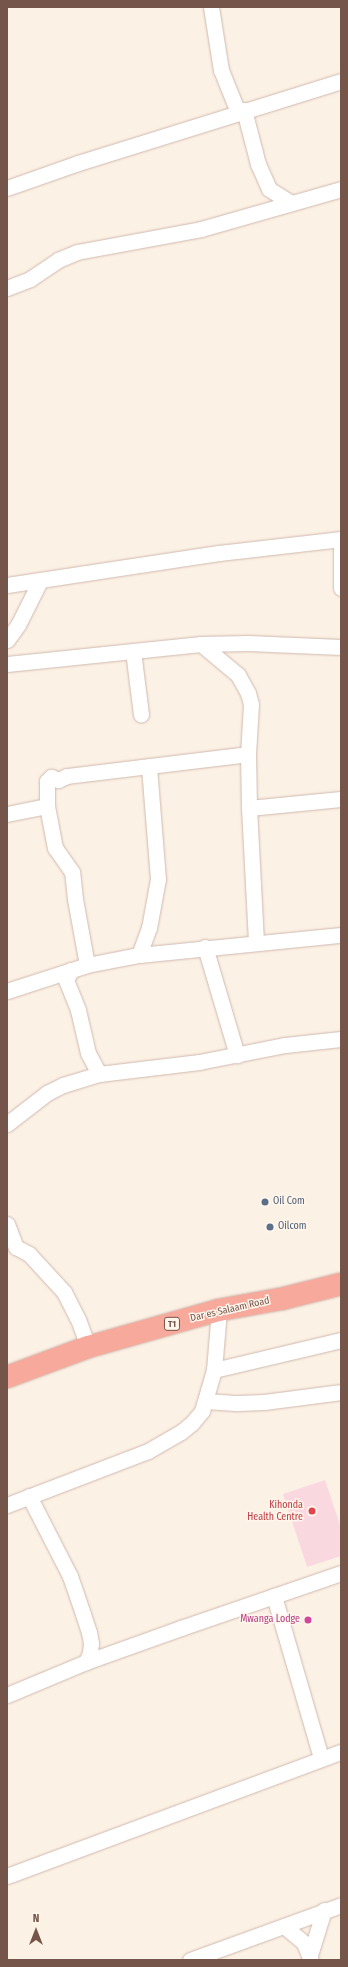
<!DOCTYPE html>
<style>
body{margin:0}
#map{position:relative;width:348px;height:1967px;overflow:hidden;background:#fcf1e5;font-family:"Fira Sans Condensed",sans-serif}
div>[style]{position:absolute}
.medical>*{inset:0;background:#fad8e0}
.roads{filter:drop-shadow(0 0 1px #d0b9ae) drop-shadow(0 0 1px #d0b9ae)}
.minor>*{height:15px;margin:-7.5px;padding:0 7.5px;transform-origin:7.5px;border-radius:7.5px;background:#fff}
.highway>*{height:22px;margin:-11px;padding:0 11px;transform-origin:11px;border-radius:11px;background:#f7a99c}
.dots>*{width:11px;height:11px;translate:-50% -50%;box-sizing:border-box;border:2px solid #fff5eb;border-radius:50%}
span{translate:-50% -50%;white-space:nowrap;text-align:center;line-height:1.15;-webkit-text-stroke:3px #fff5eb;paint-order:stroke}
.shield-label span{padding:1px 3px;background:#fff5eb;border:1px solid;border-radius:3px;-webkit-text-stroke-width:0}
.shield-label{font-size:9px;color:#75554a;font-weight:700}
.service-label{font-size:10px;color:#4e5e75}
.left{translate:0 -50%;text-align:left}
.street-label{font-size:10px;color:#75554a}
.health-label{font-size:10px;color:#be3a42}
.right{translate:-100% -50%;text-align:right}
.hotel-label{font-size:10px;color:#b23c85}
.frame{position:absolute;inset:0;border:8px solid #75554a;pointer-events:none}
.north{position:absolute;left:16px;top:1911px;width:40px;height:40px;-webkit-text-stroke:3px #fff5eb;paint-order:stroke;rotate:0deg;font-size:11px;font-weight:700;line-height:16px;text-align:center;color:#75554a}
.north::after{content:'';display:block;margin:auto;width:14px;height:18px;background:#75554a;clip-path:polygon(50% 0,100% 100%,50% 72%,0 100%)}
</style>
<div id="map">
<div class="medical">
<div style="clip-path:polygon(325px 1480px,341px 1528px,341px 1556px,307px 1567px,283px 1494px)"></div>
</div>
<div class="roads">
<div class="minor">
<div style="left:211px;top:7px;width:64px;rotate:81deg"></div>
<div style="left:221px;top:70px;width:45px;rotate:68deg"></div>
<div style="left:244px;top:110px;width:56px;rotate:75.5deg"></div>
<div style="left:258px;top:164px;width:27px;rotate:66deg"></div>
<div style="left:269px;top:189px;width:26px;rotate:32deg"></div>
<div style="left:7px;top:188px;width:75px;rotate:-19.4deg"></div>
<div style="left:78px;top:163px;width:275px;rotate:-17.3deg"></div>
<div style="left:7px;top:288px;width:25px;rotate:-21deg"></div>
<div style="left:30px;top:279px;width:34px;rotate:-34deg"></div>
<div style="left:58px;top:260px;width:21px;rotate:-23deg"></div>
<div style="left:77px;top:252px;width:126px;rotate:-10.5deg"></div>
<div style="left:201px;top:229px;width:146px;rotate:-15.9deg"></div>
<div style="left:341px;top:545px;width:43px;rotate:90deg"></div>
<div style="left:7px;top:585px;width:214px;rotate:-8.6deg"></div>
<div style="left:219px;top:553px;width:123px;rotate:-6.5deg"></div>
<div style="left:7px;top:640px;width:19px;rotate:-54deg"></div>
<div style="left:18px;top:625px;width:49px;rotate:-63.4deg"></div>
<div style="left:201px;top:644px;width:48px;rotate:40deg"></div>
<div style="left:238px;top:675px;width:21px;rotate:61deg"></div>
<div style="left:248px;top:693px;width:11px;rotate:75deg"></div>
<div style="left:251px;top:704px;width:50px;rotate:93.4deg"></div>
<div style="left:248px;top:754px;width:54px;rotate:88.9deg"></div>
<div style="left:249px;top:808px;width:135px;rotate:87deg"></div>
<div style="left:133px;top:651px;width:64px;rotate:82.8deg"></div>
<div style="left:7px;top:664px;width:195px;rotate:-5.9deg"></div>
<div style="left:201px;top:644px;width:47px;rotate:-1.2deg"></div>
<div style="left:248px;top:643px;width:93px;rotate:2.5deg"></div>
<div style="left:249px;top:808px;width:92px;rotate:-5.6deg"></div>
<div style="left:7px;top:814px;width:41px;rotate:-11.3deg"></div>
<div style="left:205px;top:947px;width:113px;rotate:73.5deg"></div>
<div style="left:139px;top:955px;width:29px;rotate:-70deg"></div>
<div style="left:149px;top:928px;width:50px;rotate:-79.6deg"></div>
<div style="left:158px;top:879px;width:113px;rotate:-94.6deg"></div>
<div style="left:87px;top:965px;width:67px;rotate:-100.3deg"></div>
<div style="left:75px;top:899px;width:27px;rotate:-96deg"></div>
<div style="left:72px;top:872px;width:29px;rotate:-125deg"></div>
<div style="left:55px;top:848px;width:43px;rotate:-100.8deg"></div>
<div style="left:47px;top:806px;width:25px;rotate:-90deg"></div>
<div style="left:47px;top:781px;width:6px;rotate:-45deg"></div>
<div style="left:51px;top:777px;width:8px;rotate:23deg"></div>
<div style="left:58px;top:780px;width:10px;rotate:-24deg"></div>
<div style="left:67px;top:776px;width:182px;rotate:-6.9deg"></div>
<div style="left:71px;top:970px;width:11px;rotate:117deg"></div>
<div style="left:66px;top:980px;width:32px;rotate:68deg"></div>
<div style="left:78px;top:1010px;width:44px;rotate:76.9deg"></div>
<div style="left:88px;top:1053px;width:24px;rotate:62deg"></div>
<div style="left:7px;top:991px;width:84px;rotate:-18deg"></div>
<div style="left:87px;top:965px;width:53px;rotate:-10.9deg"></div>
<div style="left:139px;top:955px;width:203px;rotate:-5.7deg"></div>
<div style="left:7px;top:1124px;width:51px;rotate:-37.8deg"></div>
<div style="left:47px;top:1093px;width:18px;rotate:-27deg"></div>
<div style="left:63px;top:1085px;width:38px;rotate:-17deg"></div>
<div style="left:99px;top:1074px;width:101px;rotate:-6.8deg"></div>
<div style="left:199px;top:1062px;width:88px;rotate:-11.2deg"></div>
<div style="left:285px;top:1045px;width:56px;rotate:-6.1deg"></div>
<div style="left:7px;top:1224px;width:25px;rotate:69deg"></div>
<div style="left:16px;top:1247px;width:15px;rotate:28deg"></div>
<div style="left:29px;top:1254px;width:52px;rotate:47.4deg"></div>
<div style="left:64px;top:1292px;width:30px;rotate:63deg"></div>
<div style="left:78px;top:1319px;width:30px;rotate:70deg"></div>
<div style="left:214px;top:1370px;width:130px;rotate:-13.3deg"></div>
<div style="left:206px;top:1401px;width:32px;rotate:4deg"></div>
<div style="left:238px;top:1403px;width:26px;rotate:-2deg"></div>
<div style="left:264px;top:1402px;width:78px;rotate:-7.4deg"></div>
<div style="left:29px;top:1496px;width:90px;rotate:62.9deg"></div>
<div style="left:70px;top:1576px;width:40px;rotate:71.1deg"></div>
<div style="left:83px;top:1614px;width:19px;rotate:72deg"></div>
<div style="left:89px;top:1632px;width:11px;rotate:80deg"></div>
<div style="left:91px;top:1643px;width:10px;rotate:96deg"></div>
<div style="left:90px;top:1653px;width:10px;rotate:114deg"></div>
<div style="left:7px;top:1505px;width:151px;rotate:-21deg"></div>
<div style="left:148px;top:1451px;width:38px;rotate:-30deg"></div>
<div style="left:181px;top:1432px;width:14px;rotate:-39deg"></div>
<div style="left:192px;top:1423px;width:16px;rotate:-50deg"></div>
<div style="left:202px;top:1411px;width:43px;rotate:-73.7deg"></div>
<div style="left:214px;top:1370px;width:60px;rotate:-85.2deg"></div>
<div style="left:274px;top:1596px;width:169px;rotate:73.8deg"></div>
<div style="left:7px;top:1695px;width:86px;rotate:-22.7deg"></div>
<div style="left:86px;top:1662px;width:101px;rotate:-19.7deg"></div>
<div style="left:181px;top:1628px;width:169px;rotate:-19deg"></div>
<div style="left:7px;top:1876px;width:356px;rotate:-20.4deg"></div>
<div style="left:284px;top:1926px;width:26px;rotate:40deg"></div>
<div style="left:304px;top:1943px;width:18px;rotate:68deg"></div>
<div style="left:310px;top:1955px;width:47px;rotate:-72.7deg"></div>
<div style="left:190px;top:1960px;width:161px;rotate:-20deg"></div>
</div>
<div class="highway">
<div style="left:7px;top:1377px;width:86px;rotate:-20.3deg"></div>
<div style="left:88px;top:1347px;width:136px;rotate:-15.8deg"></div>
<div style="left:219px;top:1310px;width:63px;rotate:-10.1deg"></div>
<div style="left:281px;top:1299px;width:62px;rotate:-14deg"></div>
</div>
</div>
<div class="dots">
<div style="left:265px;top:1202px;background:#5c6f8a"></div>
<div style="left:270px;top:1227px;background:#5c6f8a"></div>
<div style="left:312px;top:1511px;background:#e0444e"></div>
<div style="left:308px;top:1620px;background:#d1479c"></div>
</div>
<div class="shield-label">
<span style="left:172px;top:1324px">T1</span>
</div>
<div class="service-label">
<span class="left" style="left:273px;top:1202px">Oil Com</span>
<span class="left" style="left:278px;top:1227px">Oilcom</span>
</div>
<div class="street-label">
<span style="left:230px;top:1310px;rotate:-13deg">Dar es Salaam Road</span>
</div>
<div class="health-label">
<span class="right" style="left:303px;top:1511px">Kihonda<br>Health Centre</span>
</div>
<div class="hotel-label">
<span class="right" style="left:300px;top:1620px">Mwanga Lodge</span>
</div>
<div class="frame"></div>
<div class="north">N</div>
</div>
